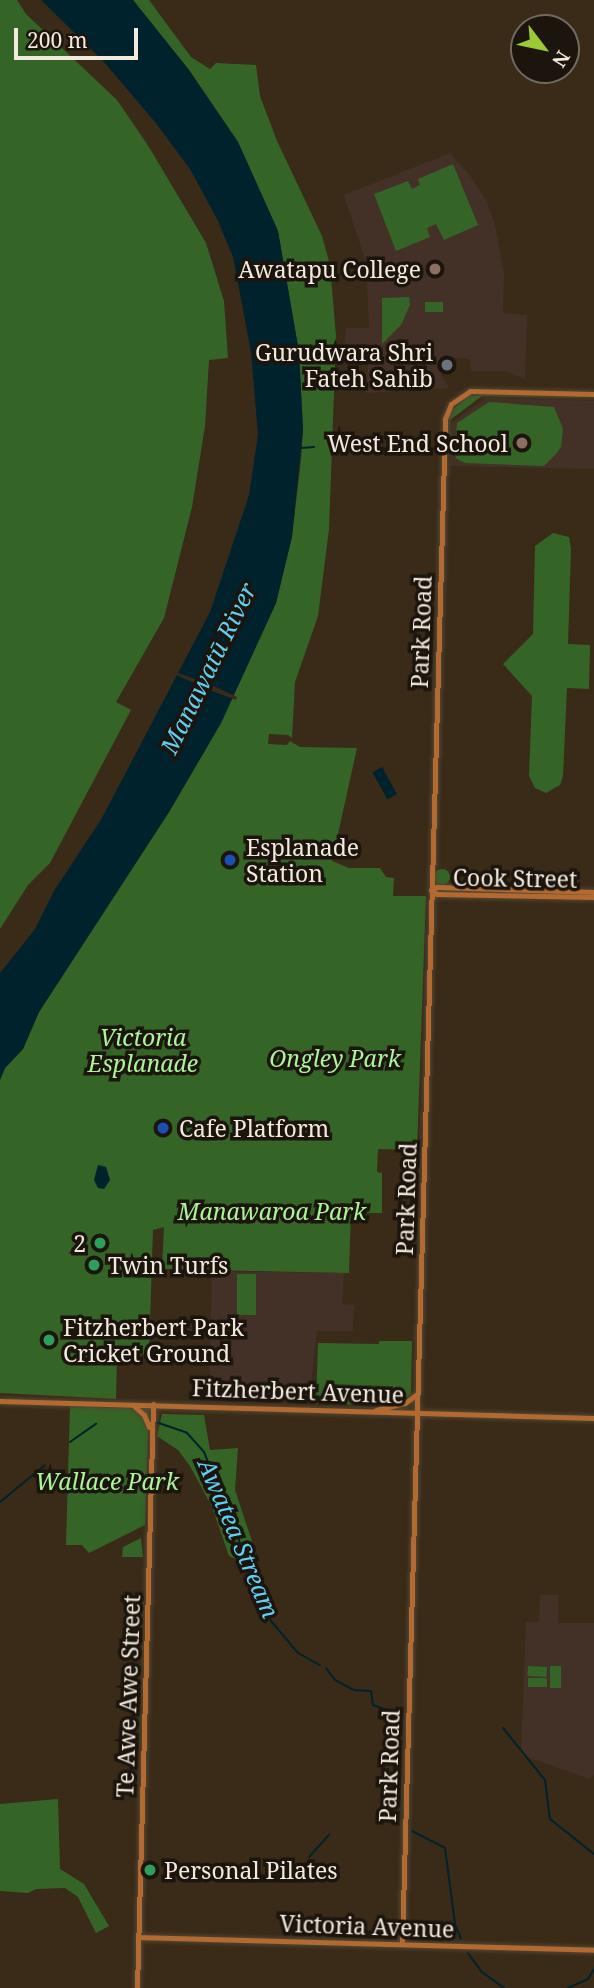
<!DOCTYPE html>
<meta charset="utf-8">
<style>
body{margin:0}
#map{position:relative;width:594px;height:1988px;overflow:hidden;background:#392b18;font-family:"Noto Serif",serif}
div>[style]{position:absolute}
.education>*{inset:0;background:#433128}
.green>*{inset:0;background:#346526;transform-origin:0 0}
.round{border-radius:50%}
.water>*{inset:0;background:#00222d;transform-origin:0 0}
.pier>*{inset:0;background:#392b18}
.stream>*{height:2px;margin:-1px;padding:0 1px;transform-origin:1px;border-radius:1px;background:#00222d}
.roads{filter:drop-shadow(0 0 2px #534634) drop-shadow(0 0 2px #534634)}
.secondary>*{height:5px;margin:-2.5px;padding:0 2.5px;transform-origin:2.5px;border-radius:2.5px;background:#b26a30}
.dots>*{width:19px;height:19px;translate:-50% -50%;box-sizing:border-box;border:4px solid #1b150d;border-radius:50%}
span{translate:-50% -50%;white-space:nowrap;text-align:center;line-height:1.15;-webkit-text-stroke:7px #1b150d;paint-order:stroke}
.poi-label{font-size:23px;color:#f3eade}
.right{translate:-100% -50%;text-align:right}
.left{translate:0 -50%;text-align:left}
.street-label{font-size:23px;color:#f3eade}
.park-label{font-size:23px;color:#abf498;font-style:italic}
.water-label{font-size:24px;color:#5ecff3;font-style:italic}
.north{position:absolute;left:510px;top:14px;width:70px;height:70px;box-sizing:border-box;background:#1b150d;border:2px solid #716a61;border-radius:50%;rotate:122deg;font-size:19px;font-weight:700;line-height:28px;text-align:center;color:#f3eade}
.north::after{content:'';display:block;margin:auto;width:24px;height:32px;background:#9acb34;clip-path:polygon(50% 0,100% 100%,50% 72%,0 100%)}
.scale{position:absolute;left:14px;top:28px;width:124px;height:32px;box-sizing:border-box;border:4px solid #f3eade;border-top:0;padding-left:9px;font-size:21px;line-height:24px;white-space:nowrap;color:#f3eade;-webkit-text-stroke:5px #1b150d;paint-order:stroke}
</style>
<div id="map">
<div class="education">
<div style="clip-path:polygon(450px 153px,471px 177px,487px 202px,495px 225px,504px 275px,503px 313px,527px 315px,525px 379px,505px 371px,471px 371px,470px 359px,454px 358px,434px 362px,449px 388px,366px 393px,369px 345px,345px 344px,346px 328px,369px 328px,366px 262px,344px 195px)"></div>
<div style="clip-path:polygon(485px 398px,594px 401px,594px 469px,450px 466px,451px 423px)"></div>
<div style="clip-path:polygon(212px 1271px,344px 1273px,342px 1304px,354px 1305px,353px 1331px,317px 1331px,309px 1403px,209px 1397px)"></div>
<div style="clip-path:polygon(540px 1595px,558px 1595px,558px 1623px,594px 1623px,594px 1775px,590px 1779px,521px 1755px,526px 1622px,539px 1622px)"></div>
</div>
<div class="green">
<div style="clip-path:polygon(0 0,17px 0,26px 14px,117px 100px,149px 147px,206px 243px,224px 301px,228px 358px,209px 360px,205px 426px,192px 507px,164px 618px,116px 702px,131px 710px,50px 863px,28px 885px,0 929px)"></div>
<div style="clip-path:polygon(133px 0,149px 0,191px 57px,210px 69px,216px 63px,256px 65px,260px 96px,277px 141px,322px 236px,330px 265px,336px 336px,329px 529px,318px 616px,295px 682px,292px 738px,288px 735px,269px 734px,268px 744px,287px 745px,290px 741px,300px 747px,357px 748px,332px 861px,349px 868px,380px 868px,386px 877px,394px 878px,393px 896px,426px 896px,417px 1150px,378px 1149px,377px 1172px,382px 1173px,382px 1213px,351px 1213px,349px 1273px,162px 1269px,164px 1227px,153px 1230px,149px 1354px,117px 1355px,116px 1399px,0 1393px,0 1080px,5px 1068px,23px 1049px,39px 1012px,169px 812px,221px 723px,276px 603px,292px 536px,301px 460px,303px 430px,299px 352px,278px 231px,238px 142px,189px 70px)"></div>
<div style="clip-path:polygon(453px 164px,478px 225px,444px 240px,436px 224px,427px 228px,430px 237px,396px 251px,374px 194px,408px 181px,412px 189px,420px 185px,418px 179px)"></div>
<div style="clip-path:polygon(409px 297px,410px 305px,401px 325px,382px 344px,382px 298px)"></div>
<div style="left:425px;top:302px;width:18px;height:10px"></div>
<div style="clip-path:polygon(482px 395px,585px 398px,482px 396px,450px 420px,447px 462px,449px 420px,452px 410px,468px 396px)"></div>
<div style="clip-path:polygon(489px 402px,554px 407px,563px 429px,561px 447px,556px 454px,544px 466px,465px 463px,457px 459px,454px 454px,457px 423px)"></div>
<div style="clip-path:polygon(553px 533px,569px 537px,571px 549px,568px 644px,590px 645px,589px 689px,567px 688px,563px 776px,560px 785px,546px 793px,535px 788px,529px 776px,532px 696px,503px 664px,533px 634px,535px 546px)"></div>
<div class="round" style="left:434px;top:869px;width:16px;height:16px"></div>
<div style="left:237px;top:1274px;width:19px;height:41px"></div>
<div style="clip-path:polygon(379px 1341px,412px 1341px,411px 1394px,408px 1397px,382px 1405px,316px 1404px,318px 1343px,379px 1344px)"></div>
<div style="clip-path:polygon(70px 1406px,149px 1409px,145px 1525px,89px 1553px,82px 1545px,66px 1545px)"></div>
<div style="clip-path:polygon(162px 1414px,204px 1415px,210px 1450px,238px 1448px,235px 1490px,257px 1556px,238px 1560px,229px 1556px,212px 1507px,190px 1466px,178px 1450px,157px 1436px)"></div>
<div style="clip-path:polygon(141px 1538px,143px 1557px,122px 1557px,123px 1547px)"></div>
<div style="left:528px;top:1666px;width:19px;height:10px;rotate:3deg"></div>
<div style="left:550px;top:1666px;width:11px;height:22px"></div>
<div style="left:528px;top:1678px;width:19px;height:9px"></div>
<div style="clip-path:polygon(58px 1799px,60px 1869px,84px 1884px,109px 1926px,96px 1933px,78px 1897px,65px 1888px,36px 1889px,28px 1893px,0 1891px,0 1804px)"></div>
</div>
<div class="water">
<div style="clip-path:polygon(41px 0,133px 0,189px 70px,238px 142px,278px 231px,299px 352px,303px 430px,292px 537px,276px 603px,221px 723px,169px 812px,39px 1012px,23px 1049px,5px 1068px,0 1080px,0 973px,35px 929px,54px 891px,102px 818px,210px 612px,249px 495px,258px 435px,251px 352px,233px 257px,218px 221px,190px 169px,155px 122px,103px 61px)"></div>
<div style="left:382px;top:767px;width:31px;height:11px;rotate:61deg"></div>
<div style="clip-path:polygon(98px 1165px,106px 1167px,110px 1180px,104px 1189px,98px 1188px,94px 1180px)"></div>
</div>
<div class="pier">
<div style="clip-path:polygon(173px 671px,214px 686px,237px 697px,236px 700px,212px 691px,172px 673px)"></div>
</div>
<div class="stream">
<div style="left:301px;top:448px;width:13px;rotate:-4deg"></div>
<div style="left:153px;top:1421px;width:36px;rotate:19deg"></div>
<div style="left:187px;top:1433px;width:25px;rotate:48deg"></div>
<div style="left:204px;top:1452px;width:182px;rotate:68.4deg"></div>
<div style="left:271px;top:1621px;width:42px;rotate:49.8deg"></div>
<div style="left:298px;top:1653px;width:25px;rotate:29deg"></div>
<div style="left:70px;top:1442px;width:32px;rotate:-35deg"></div>
<div style="left:0;top:1502px;width:58px;rotate:-39.4deg"></div>
<div style="left:326px;top:1668px;width:15px;rotate:53deg"></div>
<div style="left:335px;top:1680px;width:21px;rotate:28deg"></div>
<div style="left:354px;top:1690px;width:17px;rotate:3deg"></div>
<div style="left:371px;top:1691px;width:14px;rotate:82deg"></div>
<div style="left:373px;top:1705px;width:31px;rotate:19deg"></div>
<div style="left:503px;top:1728px;width:67px;rotate:51.1deg"></div>
<div style="left:545px;top:1780px;width:39px;rotate:83deg"></div>
<div style="left:550px;top:1819px;width:56px;rotate:38.5deg"></div>
<div style="left:412px;top:1831px;width:37px;rotate:27deg"></div>
<div style="left:445px;top:1848px;width:77px;rotate:82.5deg"></div>
<div style="left:455px;top:1924px;width:16px;rotate:68deg"></div>
<div style="left:309px;top:1857px;width:30px;rotate:-48deg"></div>
<div style="left:468px;top:1953px;width:24px;rotate:54deg"></div>
<div style="left:482px;top:1972px;width:27px;rotate:36deg"></div>
<div style="left:568px;top:1988px;width:22px;rotate:-24deg"></div>
<div style="left:588px;top:1979px;width:12px;rotate:-59deg"></div>
</div>
<div class="roads">
<div class="secondary">
<div style="left:431px;top:890px;width:7px;rotate:34deg"></div>
<div style="left:437px;top:894px;width:157px;rotate:1.1deg"></div>
<div style="left:431px;top:890px;width:7px;rotate:-27deg"></div>
<div style="left:437px;top:887px;width:157px;rotate:1.8deg"></div>
<div style="left:0;top:1401px;width:594px;rotate:1.64deg"></div>
<div style="left:133px;top:1405px;width:15px;rotate:42deg"></div>
<div style="left:144px;top:1415px;width:13px;rotate:67deg"></div>
<div style="left:376px;top:1410px;width:30px;rotate:-14deg"></div>
<div style="left:405px;top:1403px;width:15px;rotate:-37deg"></div>
<div style="left:139px;top:1937px;width:455px;rotate:1.6deg"></div>
<div style="left:402px;top:1943px;width:1525px;rotate:-88.38deg"></div>
<div style="left:445px;top:419px;width:16px;rotate:-68deg"></div>
<div style="left:451px;top:404px;width:23px;rotate:-34deg"></div>
<div style="left:470px;top:391px;width:124px;rotate:1.4deg"></div>
<div style="left:137px;top:1988px;width:584px;rotate:-88.43deg"></div>
</div>
</div>
<div class="dots">
<div style="left:435px;top:269px;background:#8d6e63"></div>
<div style="left:447px;top:365px;background:#6b7280"></div>
<div style="left:522px;top:443px;background:#8d6e63"></div>
<div style="left:230px;top:860px;background:#1a4fb4"></div>
<div style="left:163px;top:1128px;background:#1a4fb4"></div>
<div style="left:100px;top:1243px;background:#2e9e5b"></div>
<div style="left:94px;top:1265px;background:#2e9e5b"></div>
<div style="left:49px;top:1340px;background:#2e9e5b"></div>
<div style="left:150px;top:1870px;background:#2e9e5b"></div>
</div>
<div class="poi-label">
<span class="right" style="left:421px;top:269px">Awatapu College</span>
<span class="right" style="left:433px;top:365px">Gurudwara Shri<br>Fateh Sahib</span>
<span class="right" style="left:508px;top:443px">West End School</span>
<span class="left" style="left:246px;top:860px">Esplanade<br>Station</span>
<span class="left" style="left:179px;top:1128px">Cafe Platform</span>
<span class="right" style="left:86px;top:1243px">2</span>
<span class="left" style="left:108px;top:1265px">Twin Turfs</span>
<span class="left" style="left:63px;top:1340px">Fitzherbert Park<br>Cricket Ground</span>
<span class="left" style="left:164px;top:1870px">Personal Pilates</span>
</div>
<div class="street-label">
<span style="left:421px;top:632px;rotate:-88deg">Park Road</span>
<span style="left:515px;top:878px;rotate:1deg">Cook Street</span>
<span style="left:406px;top:1199px;rotate:-88deg">Park Road</span>
<span style="left:298px;top:1391px;rotate:2deg">Fitzherbert Avenue</span>
<span style="left:128px;top:1696px;rotate:-88deg">Te Awe Awe Street</span>
<span style="left:389px;top:1766px;rotate:-88deg">Park Road</span>
<span style="left:367px;top:1926px;rotate:2deg">Victoria Avenue</span>
</div>
<div class="park-label">
<span style="left:143px;top:1050px">Victoria<br>Esplanade</span>
<span style="left:335px;top:1058px">Ongley Park</span>
<span style="left:272px;top:1211px">Manawaroa Park</span>
<span style="left:107px;top:1481px">Wallace Park</span>
</div>
<div class="water-label">
<span style="left:208px;top:668px;rotate:-64deg">Manawatū River</span>
<span style="left:239px;top:1538px;rotate:67deg">Awatea Stream</span>
</div>
<div class="north">N</div>
<div class="scale">200 m</div>
</div>
